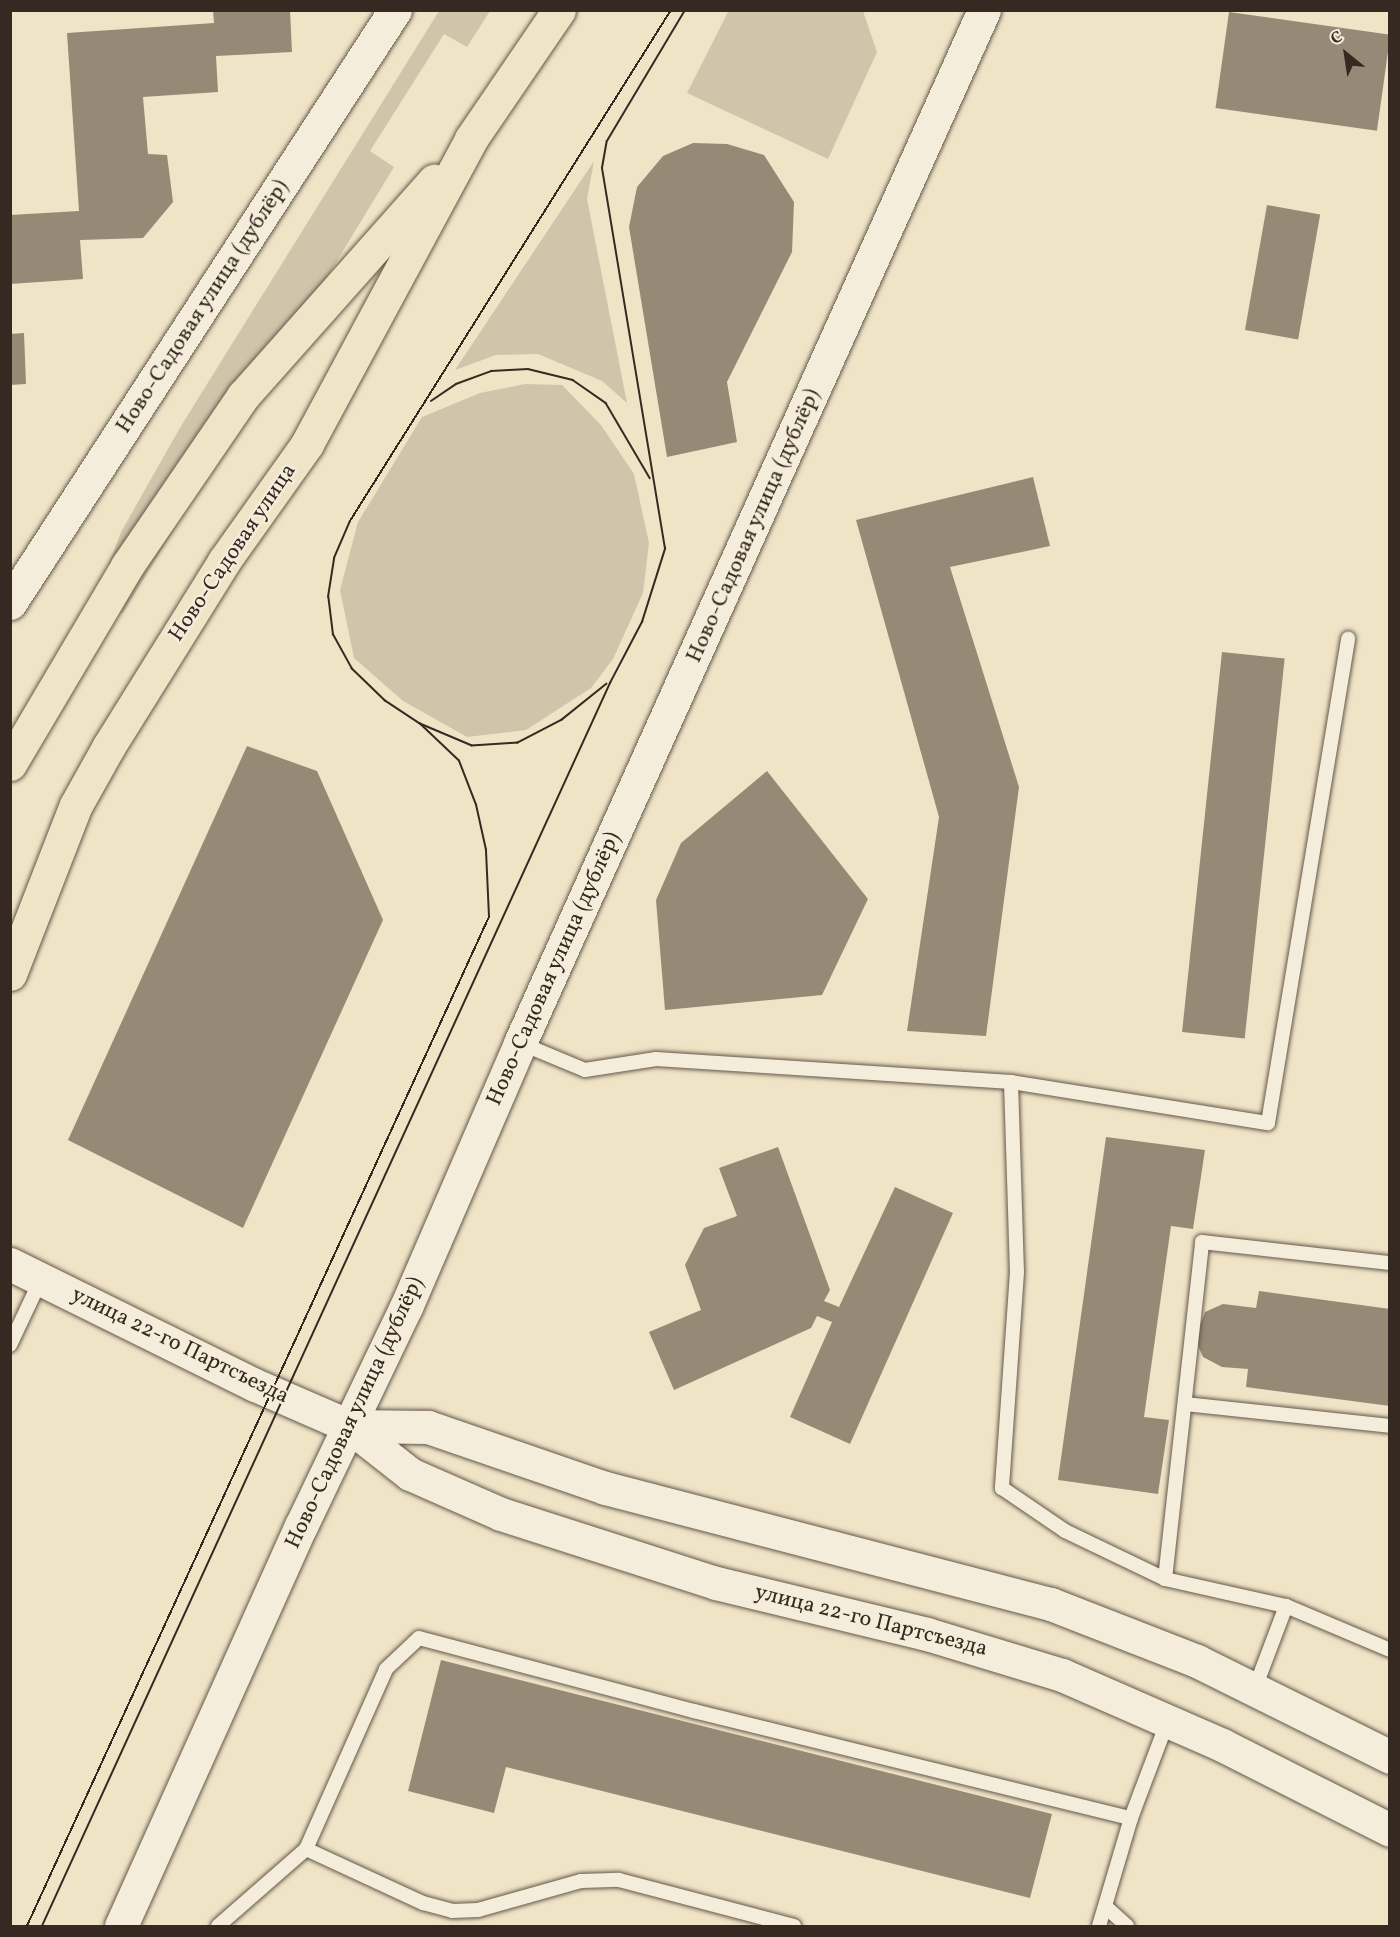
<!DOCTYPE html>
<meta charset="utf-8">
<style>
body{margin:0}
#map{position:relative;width:1400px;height:1937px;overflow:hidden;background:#f0e4c7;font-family:Vollkorn,serif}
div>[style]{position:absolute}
.green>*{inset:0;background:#d0c4ab}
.building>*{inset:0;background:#968a77;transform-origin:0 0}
.roads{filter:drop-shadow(0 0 2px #64584a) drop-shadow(0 0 2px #64584a)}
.service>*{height:14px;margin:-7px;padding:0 7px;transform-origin:7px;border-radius:7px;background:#f5eddb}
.tertiary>*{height:33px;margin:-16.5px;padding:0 16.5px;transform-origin:16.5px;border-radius:16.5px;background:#f5eddb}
.secondary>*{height:33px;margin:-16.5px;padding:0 16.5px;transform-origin:16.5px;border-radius:16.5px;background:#f5eddb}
.primary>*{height:33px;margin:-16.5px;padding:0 16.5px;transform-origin:16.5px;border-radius:16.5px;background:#f0e4c7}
.tram>*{height:1.5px;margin:-0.75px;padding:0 0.75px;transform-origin:0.75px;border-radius:0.75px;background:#352921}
span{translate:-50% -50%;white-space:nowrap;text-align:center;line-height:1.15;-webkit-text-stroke:4.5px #f5eddb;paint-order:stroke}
.street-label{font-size:22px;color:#352921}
.frame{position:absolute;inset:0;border:12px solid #352921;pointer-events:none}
.north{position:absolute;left:1316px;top:24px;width:60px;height:60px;-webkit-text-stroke:4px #f5eddb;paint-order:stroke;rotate:330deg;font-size:16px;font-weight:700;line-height:24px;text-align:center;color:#352921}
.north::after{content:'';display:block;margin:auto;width:21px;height:27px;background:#352921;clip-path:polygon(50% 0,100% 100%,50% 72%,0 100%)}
</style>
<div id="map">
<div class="green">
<div style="clip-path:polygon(729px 10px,863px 11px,877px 52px,828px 159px,687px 93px)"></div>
<div style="clip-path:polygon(439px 11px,490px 11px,467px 47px,444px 34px,370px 151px,394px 167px,123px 613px,93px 607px,121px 532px,181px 426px)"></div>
<div style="clip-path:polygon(594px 161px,587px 199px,627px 403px,602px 381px,538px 354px,496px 355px,455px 370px)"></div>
<div style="clip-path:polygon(525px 384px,562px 385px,601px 425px,634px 474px,649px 543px,643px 593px,613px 659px,591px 688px,526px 730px,467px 737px,403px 701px,354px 658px,340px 590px,358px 522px,422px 417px,480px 393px)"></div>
</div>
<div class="building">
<div style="clip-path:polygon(213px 10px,290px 10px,292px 52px,216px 56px,218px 92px,143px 97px,148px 154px,167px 155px,173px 202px,143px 238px,80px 240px,83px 279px,10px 284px,10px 215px,79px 211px,67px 33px,214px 23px)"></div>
<div style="left:1229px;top:12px;width:163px;height:97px;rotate:8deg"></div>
<div style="clip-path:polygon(693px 143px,727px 144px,764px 155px,794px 202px,792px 252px,727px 382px,737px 442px,667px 457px,629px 227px,637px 187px,663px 156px)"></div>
<div style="left:1267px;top:205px;width:54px;height:127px;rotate:10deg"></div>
<div style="clip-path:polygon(24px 333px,26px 384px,10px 385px,10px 334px)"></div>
<div style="clip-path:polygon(1033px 477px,1050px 546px,950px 567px,1019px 787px,986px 1036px,907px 1031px,939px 817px,856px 520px)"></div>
<div style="left:1222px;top:652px;width:63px;height:382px;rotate:6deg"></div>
<div style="clip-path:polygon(247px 746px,317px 771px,383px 920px,243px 1228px,68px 1140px)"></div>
<div style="clip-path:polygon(767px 771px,868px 899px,822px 995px,665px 1010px,656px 900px,681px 843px)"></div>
<div style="clip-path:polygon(1106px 1137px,1205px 1150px,1193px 1229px,1171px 1226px,1144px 1417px,1169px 1420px,1158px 1494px,1058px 1480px)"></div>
<div style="clip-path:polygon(778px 1147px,830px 1290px,824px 1301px,839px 1307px,895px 1187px,953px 1213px,850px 1444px,790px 1417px,832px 1322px,817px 1316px,811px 1328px,674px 1390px,649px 1332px,701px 1310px,685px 1265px,704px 1228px,737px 1216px,719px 1168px)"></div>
<div style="clip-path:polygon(1259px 1291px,1390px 1309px,1390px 1406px,1246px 1387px,1248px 1369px,1222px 1367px,1203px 1357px,1195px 1339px,1205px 1312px,1223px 1304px,1256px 1308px)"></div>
<div style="clip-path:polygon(441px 1660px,1052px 1814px,1030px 1898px,506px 1767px,494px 1813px,408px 1791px)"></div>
</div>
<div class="roads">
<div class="service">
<div style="left:520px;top:1043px;width:70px;rotate:22.6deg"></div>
<div style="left:585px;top:1070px;width:72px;rotate:-8.8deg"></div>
<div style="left:656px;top:1059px;width:356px;rotate:3.7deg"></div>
<div style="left:1011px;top:1082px;width:260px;rotate:9.1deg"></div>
<div style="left:1268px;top:1123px;width:491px;rotate:-80.6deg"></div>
<div style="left:1011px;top:1082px;width:190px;rotate:88.2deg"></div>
<div style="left:1017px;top:1272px;width:217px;rotate:94deg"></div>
<div style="left:1002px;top:1488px;width:76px;rotate:34.3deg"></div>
<div style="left:1065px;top:1531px;width:111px;rotate:25.6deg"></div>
<div style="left:1165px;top:1579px;width:124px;rotate:12.6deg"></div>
<div style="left:1286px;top:1606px;width:113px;rotate:22.9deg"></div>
<div style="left:10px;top:1345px;width:73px;rotate:-64.8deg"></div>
<div style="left:1185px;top:1404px;width:206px;rotate:6.1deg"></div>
<div style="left:1165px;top:1579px;width:339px;rotate:-83.7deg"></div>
<div style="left:1202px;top:1242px;width:189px;rotate:6.4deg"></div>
<div style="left:1255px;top:1688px;width:88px;rotate:-69.3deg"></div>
<div style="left:1131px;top:1818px;width:105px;rotate:-69.3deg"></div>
<div style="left:306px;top:1849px;width:197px;rotate:-66deg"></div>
<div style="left:386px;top:1669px;width:45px;rotate:-43.2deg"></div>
<div style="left:419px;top:1638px;width:285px;rotate:14.9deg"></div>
<div style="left:694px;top:1711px;width:450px;rotate:13.8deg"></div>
<div style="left:1131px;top:1818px;width:113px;rotate:106.5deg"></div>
<div style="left:1107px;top:1908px;width:27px;rotate:42deg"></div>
<div style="left:218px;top:1926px;width:117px;rotate:-41.2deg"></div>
<div style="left:306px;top:1849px;width:129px;rotate:24.8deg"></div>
<div style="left:423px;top:1903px;width:30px;rotate:15deg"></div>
<div style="left:452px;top:1911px;width:26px;rotate:-2deg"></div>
<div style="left:478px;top:1910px;width:107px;rotate:-15.7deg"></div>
<div style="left:581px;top:1881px;width:38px;rotate:-2deg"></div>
<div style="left:619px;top:1880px;width:181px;rotate:14.7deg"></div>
</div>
<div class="tertiary">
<div style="left:10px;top:603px;width:707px;rotate:-57.01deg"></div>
</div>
<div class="secondary">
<div style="left:10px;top:1264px;width:273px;rotate:26.3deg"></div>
<div style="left:255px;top:1385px;width:103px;rotate:23.6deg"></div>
<div style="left:349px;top:1426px;width:78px;rotate:38.2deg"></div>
<div style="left:410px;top:1474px;width:99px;rotate:23.7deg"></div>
<div style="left:501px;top:1514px;width:226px;rotate:17.8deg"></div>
<div style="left:716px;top:1583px;width:217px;rotate:13.6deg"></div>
<div style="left:927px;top:1634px;width:141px;rotate:16.9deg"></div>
<div style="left:1062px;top:1675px;width:175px;rotate:23.6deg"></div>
<div style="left:1222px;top:1745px;width:188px;rotate:26.8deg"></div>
<div style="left:349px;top:1426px;width:79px;rotate:0.7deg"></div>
<div style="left:428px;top:1427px;width:187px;rotate:19deg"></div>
<div style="left:605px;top:1488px;width:461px;rotate:14.6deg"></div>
<div style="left:1051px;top:1604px;width:157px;rotate:21.3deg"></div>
<div style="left:1197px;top:1661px;width:216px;rotate:26.4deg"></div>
<div style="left:121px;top:1926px;width:439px;rotate:-65.8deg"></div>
<div style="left:301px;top:1526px;width:243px;rotate:-64.4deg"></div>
<div style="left:406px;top:1307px;width:288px;rotate:-66.6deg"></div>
<div style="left:520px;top:1043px;width:1132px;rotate:-65.81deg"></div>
</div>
<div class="primary">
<div style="left:10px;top:764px;width:230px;rotate:-59.4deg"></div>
<div style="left:127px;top:566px;width:206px;rotate:-55.7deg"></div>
<div style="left:243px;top:396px;width:288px;rotate:-48.4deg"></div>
<div style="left:10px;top:974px;width:181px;rotate:-68.7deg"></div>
<div style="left:76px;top:805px;width:68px;rotate:-60.8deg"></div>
<div style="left:109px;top:746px;width:218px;rotate:-58.1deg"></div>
<div style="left:224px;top:561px;width:143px;rotate:-54.6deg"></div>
<div style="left:307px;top:444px;width:346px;rotate:-61.7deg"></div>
<div style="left:471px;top:139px;width:156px;rotate:-55.7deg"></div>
</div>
</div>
<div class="tram">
<div style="left:431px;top:401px;width:30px;rotate:-34deg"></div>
<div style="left:456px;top:384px;width:37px;rotate:-20deg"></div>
<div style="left:491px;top:371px;width:37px;rotate:-3deg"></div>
<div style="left:528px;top:369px;width:46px;rotate:13.7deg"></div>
<div style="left:573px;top:380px;width:40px;rotate:34.9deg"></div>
<div style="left:606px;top:403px;width:87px;rotate:59.6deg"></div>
<div style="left:607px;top:684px;width:58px;rotate:141.3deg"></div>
<div style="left:562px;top:720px;width:50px;rotate:152.4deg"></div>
<div style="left:518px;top:743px;width:46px;rotate:176.3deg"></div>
<div style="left:472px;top:746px;width:56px;rotate:-157.1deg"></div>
<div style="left:420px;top:724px;width:42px;rotate:-146.7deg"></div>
<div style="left:385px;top:701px;width:46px;rotate:-135.9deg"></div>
<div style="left:352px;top:669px;width:39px;rotate:-119deg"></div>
<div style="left:333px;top:635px;width:38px;rotate:-97deg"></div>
<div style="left:328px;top:597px;width:39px;rotate:-81deg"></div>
<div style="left:334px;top:558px;width:40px;rotate:-66.6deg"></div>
<div style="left:350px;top:521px;width:603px;rotate:-57.86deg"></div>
<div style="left:27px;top:1926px;width:1110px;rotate:-65.4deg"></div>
<div style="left:489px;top:917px;width:67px;rotate:-92.6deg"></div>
<div style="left:486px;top:850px;width:46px;rotate:-102.5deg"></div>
<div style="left:476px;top:805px;width:47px;rotate:-111.1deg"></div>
<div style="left:459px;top:761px;width:54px;rotate:-136.5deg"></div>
<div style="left:42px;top:1926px;width:1367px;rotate:-65.44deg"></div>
<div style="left:610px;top:683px;width:69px;rotate:-62.3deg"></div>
<div style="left:642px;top:622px;width:77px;rotate:-72.5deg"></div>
<div style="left:665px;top:549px;width:386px;rotate:-99.4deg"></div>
<div style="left:602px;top:168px;width:27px;rotate:-80deg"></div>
<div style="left:607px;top:141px;width:152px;rotate:-59.2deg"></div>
</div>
<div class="street-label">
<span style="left:203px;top:307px;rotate:-57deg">Ново-Садовая улица (дублёр)</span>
<span style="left:754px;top:526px;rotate:-66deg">Ново-Садовая улица (дублёр)</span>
<span style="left:233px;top:553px;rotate:-56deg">Ново-Садовая улица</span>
<span style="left:554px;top:969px;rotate:-66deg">Ново-Садовая улица (дублёр)</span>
<span style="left:180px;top:1346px;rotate:26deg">улица 22-го Партсъезда</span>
<span style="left:355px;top:1413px;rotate:-65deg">Ново-Садовая улица (дублёр)</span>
<span style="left:871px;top:1621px;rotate:14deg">улица 22-го Партсъезда</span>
</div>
<div class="frame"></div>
<div class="north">С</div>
</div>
